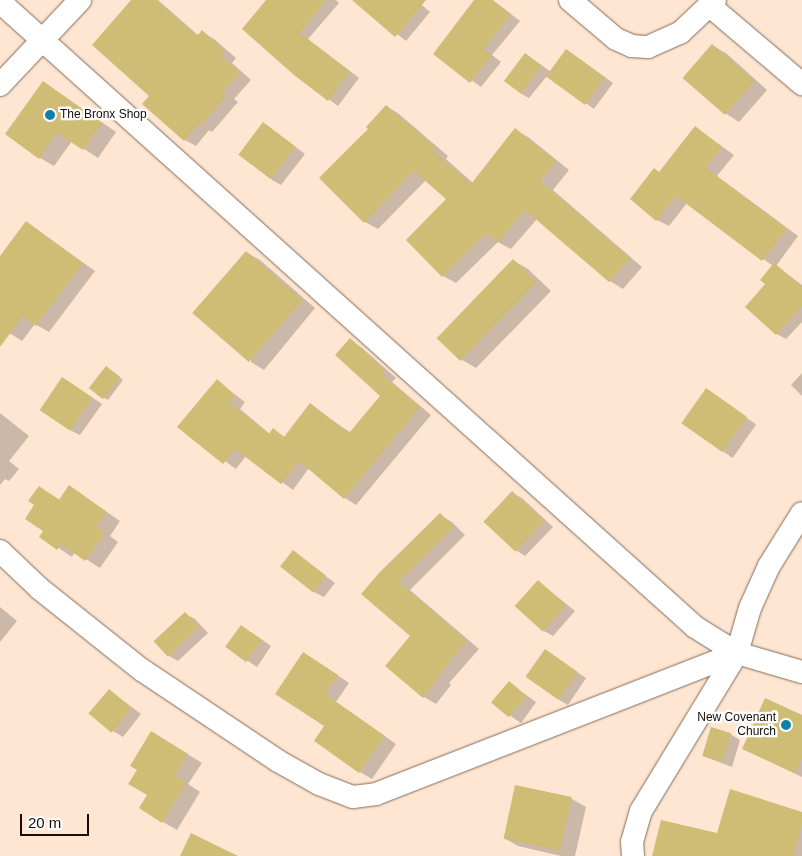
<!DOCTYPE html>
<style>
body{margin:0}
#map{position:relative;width:802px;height:856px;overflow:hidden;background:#fee6d2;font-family:Arial,sans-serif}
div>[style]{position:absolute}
.shadow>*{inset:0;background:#0003;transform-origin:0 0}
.building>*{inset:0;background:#cfbd75;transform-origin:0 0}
.roads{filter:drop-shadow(0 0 1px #816c5a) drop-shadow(0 0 1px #816c5a)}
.street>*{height:22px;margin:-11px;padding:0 11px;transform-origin:11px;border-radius:11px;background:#fff}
.dots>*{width:14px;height:14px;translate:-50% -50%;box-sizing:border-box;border:2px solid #fff;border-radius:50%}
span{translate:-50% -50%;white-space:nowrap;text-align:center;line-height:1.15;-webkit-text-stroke:4.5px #fff;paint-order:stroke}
.poi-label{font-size:12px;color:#160e07}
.left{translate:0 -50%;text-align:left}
.right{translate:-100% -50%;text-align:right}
.scale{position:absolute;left:20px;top:814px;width:69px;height:22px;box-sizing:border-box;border:2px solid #160e07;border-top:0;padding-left:6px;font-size:15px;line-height:18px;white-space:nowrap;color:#160e07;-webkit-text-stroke:4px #fff;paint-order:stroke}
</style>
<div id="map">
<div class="shadow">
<div style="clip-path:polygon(133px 0,158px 0,199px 36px,202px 32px,214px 39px,236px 58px,232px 63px,251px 80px,234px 99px,238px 102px,212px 132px,209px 130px,196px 146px,185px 140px,150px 96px)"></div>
<div style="clip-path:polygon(268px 0,336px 0,339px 3px,308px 39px,359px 78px,338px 106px,295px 74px)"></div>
<div style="clip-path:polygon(362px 0,416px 0,430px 12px,406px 41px,359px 4px)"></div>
<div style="clip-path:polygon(476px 0,493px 0,520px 21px,492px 55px,501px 62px,481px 87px,435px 53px)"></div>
<div style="clip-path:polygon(712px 45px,727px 54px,767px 90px,739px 122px,725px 113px,684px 77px)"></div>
<div style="clip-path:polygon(567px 50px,613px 83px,594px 109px,547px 76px,529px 98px,520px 93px,526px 54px,551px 72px)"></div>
<div style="clip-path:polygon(43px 82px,116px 132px,98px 158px,72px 141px,54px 166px,40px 158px)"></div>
<div style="clip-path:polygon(386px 106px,399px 114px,448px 156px,446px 159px,473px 183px,515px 130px,528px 137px,569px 170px,553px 190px,642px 267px,623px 289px,610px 281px,537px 219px,511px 249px,498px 242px,456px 283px,443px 276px,448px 199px,426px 180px,378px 229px,365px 222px,370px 129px)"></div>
<div style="clip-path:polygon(263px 123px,305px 154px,281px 185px,272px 180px)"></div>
<div style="clip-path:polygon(695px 127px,734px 155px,717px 176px,798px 236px,776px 266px,802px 285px,802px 322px,786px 339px,777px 334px,767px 284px,773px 266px,687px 203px,669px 226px,657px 220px,660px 173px)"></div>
<div style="clip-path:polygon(26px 222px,95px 271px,49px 332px,35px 324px,22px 341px,0 327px,0 258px)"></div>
<div style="clip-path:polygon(247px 253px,260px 260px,315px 308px,264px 370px,251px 362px)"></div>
<div style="clip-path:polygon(514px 261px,528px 269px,551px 291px,476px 368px,462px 360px,439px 338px)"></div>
<div style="clip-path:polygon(350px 340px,361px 347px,396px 378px,392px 382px,431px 415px,356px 505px,345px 498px,309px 468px,293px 490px,246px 456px,236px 469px,178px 427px,217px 381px,245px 402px,240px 409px,270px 434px,273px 430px,285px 437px,310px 405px,351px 433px,382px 396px)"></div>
<div style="clip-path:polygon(110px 370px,123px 380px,108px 400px,104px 398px)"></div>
<div style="clip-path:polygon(802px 373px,802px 396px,791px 385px)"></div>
<div style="clip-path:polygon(63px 378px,102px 404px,80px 435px,70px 430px)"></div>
<div style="left:707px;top:390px;width:60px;height:41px;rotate:35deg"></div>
<div style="clip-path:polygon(0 413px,29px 436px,9px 461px,19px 469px,9px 481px,5px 479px,0 485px)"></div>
<div style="clip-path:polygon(39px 487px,60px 500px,70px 487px,120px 521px,110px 536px,118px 542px,100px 568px,75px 552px,72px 557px,41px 536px,45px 531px,36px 505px)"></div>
<div style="clip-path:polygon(512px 493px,522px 498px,553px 527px,525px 556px,516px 550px,485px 522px)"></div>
<div style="clip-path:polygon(440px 515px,452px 522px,465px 535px,410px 590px,479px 649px,449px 683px,451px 685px,436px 704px,424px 697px,412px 636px,363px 594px)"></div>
<div style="clip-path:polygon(293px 552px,335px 583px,324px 597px,314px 592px)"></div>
<div style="clip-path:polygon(538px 581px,575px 611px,553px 636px,544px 631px)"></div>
<div style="clip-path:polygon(0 607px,17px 621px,0 642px)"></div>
<div style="clip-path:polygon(185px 614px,195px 619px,208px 633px,178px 661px,169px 656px)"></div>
<div style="clip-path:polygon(251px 632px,271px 646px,257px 667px,227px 647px)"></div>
<div style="clip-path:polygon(554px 656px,586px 678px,568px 705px,559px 700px)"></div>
<div style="clip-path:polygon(315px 660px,349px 683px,336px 702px,396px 744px,372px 779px,360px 772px,326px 726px)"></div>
<div style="left:509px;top:683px;width:33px;height:26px;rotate:35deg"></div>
<div style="clip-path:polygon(109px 690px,141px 714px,123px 737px,113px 731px)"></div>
<div style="clip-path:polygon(802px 716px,802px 777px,743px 749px)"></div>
<div style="clip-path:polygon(730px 734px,740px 740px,732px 767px,703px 756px)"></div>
<div style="clip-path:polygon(166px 741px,202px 763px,188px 784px,200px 792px,177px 830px,163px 822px,148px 795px,139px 770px)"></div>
<div style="clip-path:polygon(516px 786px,572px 799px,586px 807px,575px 856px,561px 856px,518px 846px,504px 838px)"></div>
<div style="clip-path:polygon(731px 790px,802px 813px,802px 856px,654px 856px,718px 834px)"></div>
</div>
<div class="building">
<div style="clip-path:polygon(131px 0,156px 0,197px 36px,202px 30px,225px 51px,221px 56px,240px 72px,223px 92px,227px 95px,200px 127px,198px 124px,184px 141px,142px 104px,149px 96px,92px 45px)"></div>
<div style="clip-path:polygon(266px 0,327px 0,299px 33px,350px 71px,328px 101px,294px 75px,242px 29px)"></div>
<div style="clip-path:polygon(352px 0,426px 0,395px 37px)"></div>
<div style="clip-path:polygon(474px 0,492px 0,511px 14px,484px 49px,492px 55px,470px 83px,433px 54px)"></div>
<div style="left:712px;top:44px;width:56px;height:45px;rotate:41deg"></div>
<div style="left:566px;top:49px;width:48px;height:34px;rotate:36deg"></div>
<div style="left:525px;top:53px;width:21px;height:35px;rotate:37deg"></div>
<div style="clip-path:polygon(43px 81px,102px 123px,83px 150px,57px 133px,39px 159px,5px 134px)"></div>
<div style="clip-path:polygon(386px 105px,436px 148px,433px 151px,471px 184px,515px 128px,556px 161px,540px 181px,630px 258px,609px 282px,525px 210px,497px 243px,486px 233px,442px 277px,406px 240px,446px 199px,414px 171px,364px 223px,319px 178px,368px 129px,366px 127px)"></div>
<div style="left:263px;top:122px;width:41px;height:41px;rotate:37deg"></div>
<div style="clip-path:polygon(695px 126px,722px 147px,706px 168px,787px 229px,762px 261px,676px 196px,656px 221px,630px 199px,654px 168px,659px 172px)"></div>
<div style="clip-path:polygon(26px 221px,83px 263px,36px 326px,23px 316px,0 347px,0 256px)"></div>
<div style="left:246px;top:251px;width:75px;height:82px;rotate:41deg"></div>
<div style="left:513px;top:259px;width:33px;height:110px;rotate:44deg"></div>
<div style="clip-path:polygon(774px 263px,802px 286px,802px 306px,776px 335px,745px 307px,765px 284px,760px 280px)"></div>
<div style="clip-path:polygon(350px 338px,385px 371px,382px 375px,420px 407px,344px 499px,299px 461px,281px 484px,235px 449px,223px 464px,177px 427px,217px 379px,235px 395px,229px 402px,269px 434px,273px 428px,284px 437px,310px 403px,349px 433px,380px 396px,335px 355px)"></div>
<div style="left:106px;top:366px;width:18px;height:28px;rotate:38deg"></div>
<div style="left:62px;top:377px;width:37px;height:40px;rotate:34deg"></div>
<div style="left:706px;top:388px;width:50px;height:43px;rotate:35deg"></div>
<div style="clip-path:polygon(69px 485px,107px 512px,96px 527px,105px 533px,85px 561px,61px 544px,57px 550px,39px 537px,43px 531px,25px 519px,34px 505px,28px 501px,39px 486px,59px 500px)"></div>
<div style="left:512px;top:491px;width:44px;height:42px;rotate:43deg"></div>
<div style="clip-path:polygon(440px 513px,454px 527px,399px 582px,467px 641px,438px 676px,440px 677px,423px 698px,385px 666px,410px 636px,361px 594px,379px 573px)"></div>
<div style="left:293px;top:550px;width:42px;height:21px;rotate:38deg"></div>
<div style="left:538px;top:580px;width:38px;height:35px;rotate:42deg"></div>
<div style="left:185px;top:612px;width:21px;height:43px;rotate:47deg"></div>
<div style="left:241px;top:625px;width:26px;height:27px;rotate:36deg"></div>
<div style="left:545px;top:649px;width:40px;height:34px;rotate:35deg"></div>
<div style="clip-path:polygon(303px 652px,338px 675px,325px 694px,385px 736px,359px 773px,314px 741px,324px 726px,275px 694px)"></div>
<div style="left:509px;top:681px;width:23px;height:28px;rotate:40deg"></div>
<div style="left:109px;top:689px;width:30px;height:32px;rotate:40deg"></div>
<div style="clip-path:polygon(765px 698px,802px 715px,802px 758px,795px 773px,742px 749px)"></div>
<div style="left:711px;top:727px;width:21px;height:30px;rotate:17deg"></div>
<div style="clip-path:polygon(151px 731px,188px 754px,175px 775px,187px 783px,162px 823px,139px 808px,147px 795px,128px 784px,137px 770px,130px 766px)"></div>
<div style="left:515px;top:785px;width:58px;height:55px;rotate:12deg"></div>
<div style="clip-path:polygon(730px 789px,802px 812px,802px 824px,794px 856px,652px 856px,661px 820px,717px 833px)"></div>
<div style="clip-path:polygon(191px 833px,238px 856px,180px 856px)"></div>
</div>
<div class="roads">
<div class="street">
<div style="left:570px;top:0;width:60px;rotate:40.3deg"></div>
<div style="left:616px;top:39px;width:17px;rotate:24deg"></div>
<div style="left:632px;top:46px;width:16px;rotate:4deg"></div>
<div style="left:648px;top:47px;width:35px;rotate:-24deg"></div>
<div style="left:680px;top:33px;width:48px;rotate:-43.3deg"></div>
<div style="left:0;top:2px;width:935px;rotate:41.96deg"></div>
<div style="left:695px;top:627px;width:49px;rotate:31.8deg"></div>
<div style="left:737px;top:653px;width:68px;rotate:16.3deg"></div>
<div style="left:710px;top:6px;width:121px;rotate:40.3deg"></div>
<div style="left:0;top:85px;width:117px;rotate:-46.7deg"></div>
<div style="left:0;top:551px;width:55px;rotate:43.5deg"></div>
<div style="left:40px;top:589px;width:130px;rotate:38.5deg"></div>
<div style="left:142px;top:670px;width:164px;rotate:33.8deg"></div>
<div style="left:278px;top:761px;width:47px;rotate:29.3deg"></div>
<div style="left:319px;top:784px;width:36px;rotate:21deg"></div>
<div style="left:353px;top:797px;width:23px;rotate:-7deg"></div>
<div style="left:376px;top:794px;width:388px;rotate:-21.3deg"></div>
<div style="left:633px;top:856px;width:14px;rotate:-94deg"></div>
<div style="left:632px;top:842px;width:32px;rotate:-74deg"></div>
<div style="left:641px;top:811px;width:185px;rotate:-58.7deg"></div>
<div style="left:737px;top:653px;width:47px;rotate:-73.9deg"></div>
<div style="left:750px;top:608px;width:46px;rotate:-65.7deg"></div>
<div style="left:769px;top:566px;width:62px;rotate:-58.1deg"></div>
</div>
</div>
<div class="dots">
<div style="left:50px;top:115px;background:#1281a9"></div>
<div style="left:786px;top:725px;background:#1281a9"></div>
</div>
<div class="poi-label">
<span class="left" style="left:60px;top:115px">The Bronx Shop</span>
<span class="right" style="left:776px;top:725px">New Covenant<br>Church</span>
</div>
<div class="scale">20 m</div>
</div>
